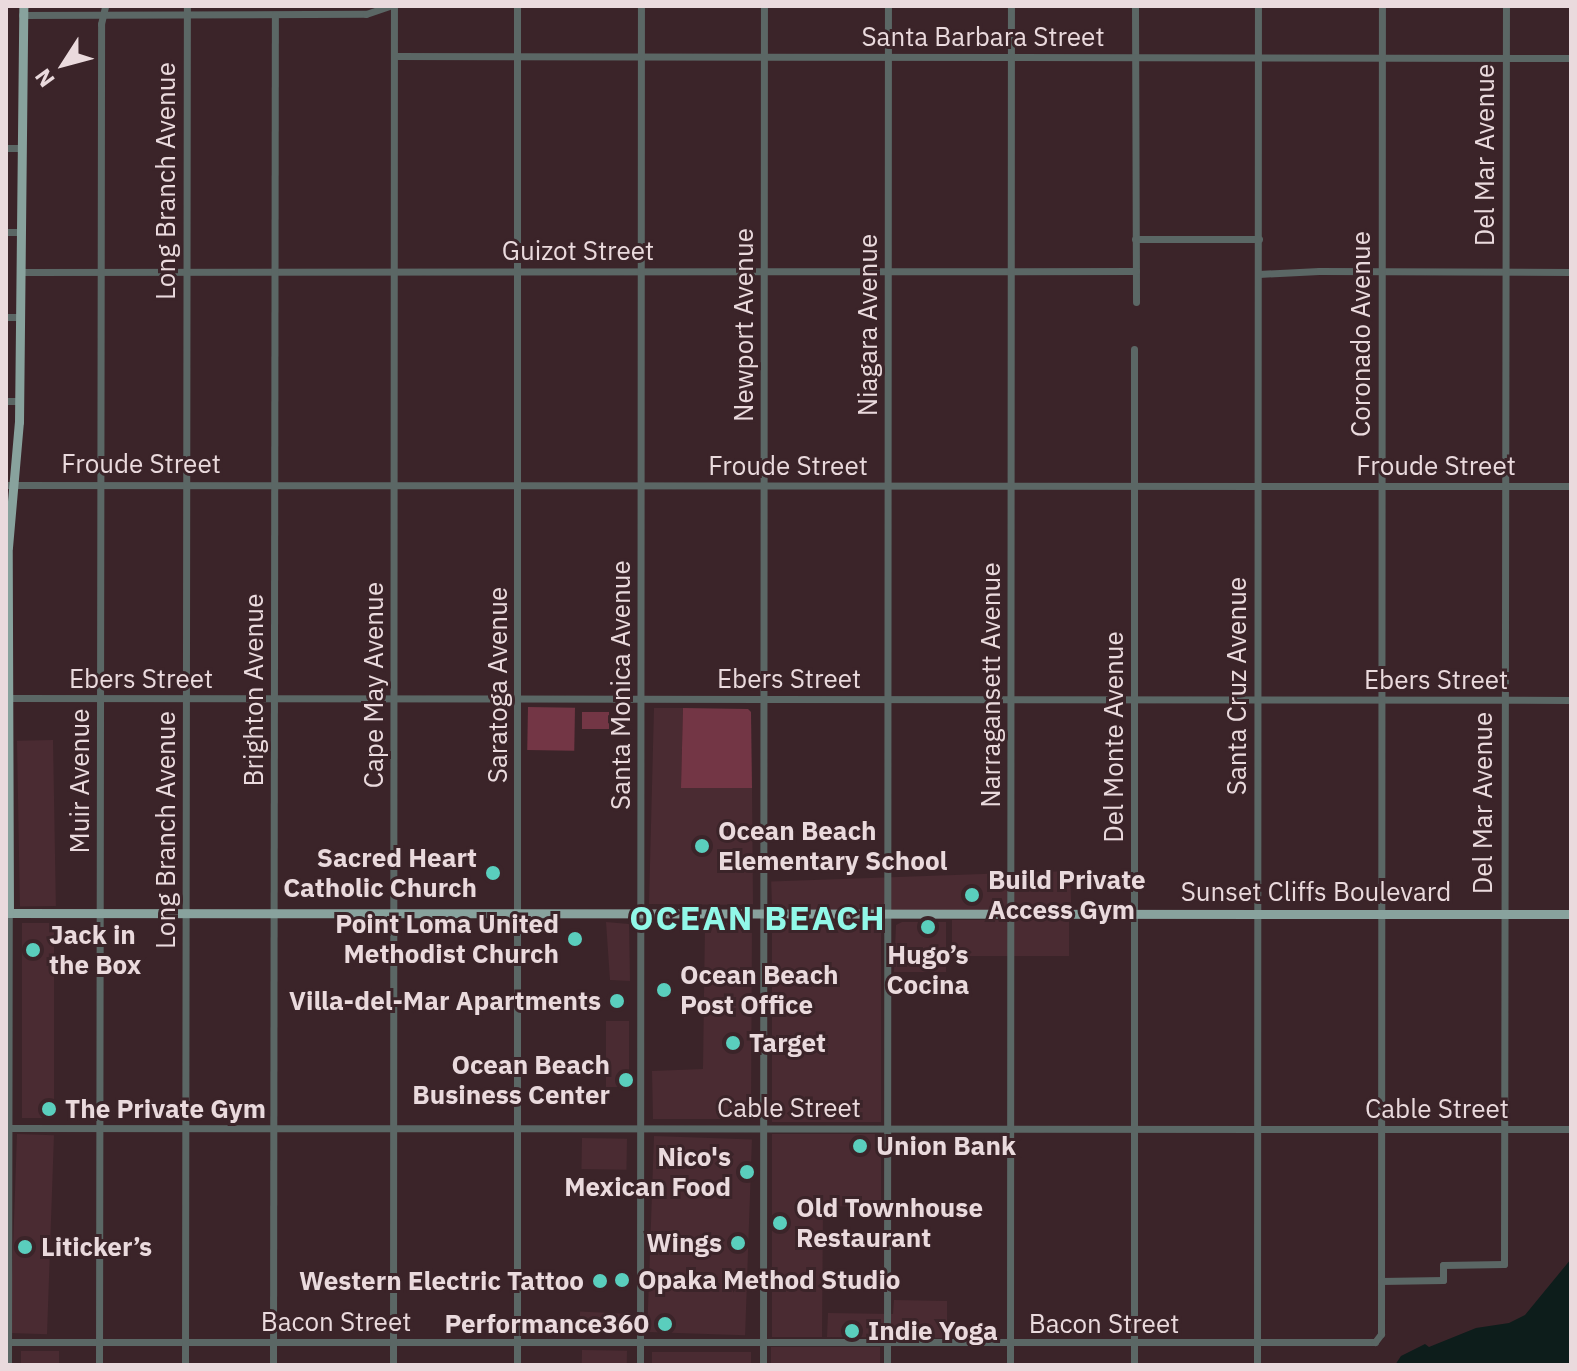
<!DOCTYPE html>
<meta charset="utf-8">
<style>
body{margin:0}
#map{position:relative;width:1577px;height:1371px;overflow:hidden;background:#3b2429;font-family:"IBM Plex Sans",sans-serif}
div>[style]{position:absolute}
.built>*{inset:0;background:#4a2b32;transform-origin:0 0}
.green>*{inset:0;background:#733645;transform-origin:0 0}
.water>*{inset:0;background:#0d1d1b}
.minor>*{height:7px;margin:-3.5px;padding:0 3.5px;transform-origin:3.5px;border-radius:3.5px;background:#5b6765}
.major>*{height:9px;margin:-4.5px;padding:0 4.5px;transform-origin:4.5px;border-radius:4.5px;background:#88a29d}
.dots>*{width:22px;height:22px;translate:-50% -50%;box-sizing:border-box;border:4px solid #3b2429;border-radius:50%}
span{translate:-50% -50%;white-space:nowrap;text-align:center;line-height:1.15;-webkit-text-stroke:6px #3b2429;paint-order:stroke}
.street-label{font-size:26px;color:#eadadd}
.poi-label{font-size:26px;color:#eadadd;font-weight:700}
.left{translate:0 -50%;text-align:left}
.right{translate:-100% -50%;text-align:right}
.district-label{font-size:34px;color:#91f8e8;font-weight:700;letter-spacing:2px}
.frame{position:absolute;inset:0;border:8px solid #eadadd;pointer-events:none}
.north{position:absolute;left:24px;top:24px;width:80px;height:80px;-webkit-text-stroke:6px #3b2429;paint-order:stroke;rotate:234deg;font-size:22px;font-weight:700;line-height:32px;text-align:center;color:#eadadd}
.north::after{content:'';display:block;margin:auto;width:28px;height:36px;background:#eadadd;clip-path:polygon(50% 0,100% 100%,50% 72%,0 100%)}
</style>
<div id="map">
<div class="built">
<div style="clip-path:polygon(654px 708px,683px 708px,681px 788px,752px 788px,753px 905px,649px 904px)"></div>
<div style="left:53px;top:740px;width:166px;height:36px;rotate:89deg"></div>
<div style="left:1070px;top:871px;width:37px;height:299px;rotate:88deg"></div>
<div style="left:772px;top:920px;width:109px;height:202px"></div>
<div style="left:952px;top:920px;width:117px;height:36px"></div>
<div style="clip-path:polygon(606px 922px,629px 924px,630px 981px,610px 980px)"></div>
<div style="clip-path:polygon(902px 922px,946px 922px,946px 972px,894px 972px,896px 925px)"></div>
<div style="left:22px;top:923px;width:32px;height:195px"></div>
<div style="clip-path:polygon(705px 923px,752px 923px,751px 1119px,653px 1119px,652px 1071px,703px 1069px)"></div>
<div style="left:606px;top:1021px;width:23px;height:66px"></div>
<div style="left:17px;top:1134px;width:37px;height:199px;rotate:2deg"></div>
<div style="clip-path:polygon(772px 1134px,881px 1134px,881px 1207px,823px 1206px,822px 1337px,772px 1337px)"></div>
<div style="left:654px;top:1136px;width:98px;height:196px;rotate:2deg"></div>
<div style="left:582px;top:1138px;width:45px;height:31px;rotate:1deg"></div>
<div style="clip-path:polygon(894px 1300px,947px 1301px,947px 1338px,827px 1337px,828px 1313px,893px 1314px)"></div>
<div style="left:629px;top:1314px;width:19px;height:49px;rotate:93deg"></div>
<div style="left:771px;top:1347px;width:109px;height:18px"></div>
<div style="left:582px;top:1350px;width:45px;height:15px;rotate:1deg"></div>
<div style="left:59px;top:1351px;width:14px;height:38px;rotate:90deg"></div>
<div style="left:751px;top:1352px;width:13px;height:99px;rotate:90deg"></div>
</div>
<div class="green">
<div style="left:528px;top:707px;width:47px;height:43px;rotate:1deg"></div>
<div style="clip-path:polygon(683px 708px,748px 709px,751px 712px,752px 788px,681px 788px)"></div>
<div style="left:582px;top:712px;width:27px;height:17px"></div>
</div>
<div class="water">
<div style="clip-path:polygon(1571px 1259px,1571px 1365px,1395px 1365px,1401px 1356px,1425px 1344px,1429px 1347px,1476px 1328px,1509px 1323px,1525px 1315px)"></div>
</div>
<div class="minor">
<div style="left:1135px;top:6px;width:296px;rotate:89.8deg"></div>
<div style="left:22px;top:15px;width:344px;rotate:-0.2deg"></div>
<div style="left:366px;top:14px;width:24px;rotate:-19deg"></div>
<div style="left:394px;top:56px;width:1177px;rotate:0.1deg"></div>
<div style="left:6px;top:148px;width:15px"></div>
<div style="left:6px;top:232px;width:14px"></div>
<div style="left:1135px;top:239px;width:124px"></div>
<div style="left:20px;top:272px;width:1116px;rotate:-0.05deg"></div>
<div style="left:1259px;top:274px;width:60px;rotate:-2.9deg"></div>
<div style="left:1319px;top:271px;width:252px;rotate:0.2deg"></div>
<div style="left:6px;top:317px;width:14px"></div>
<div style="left:6px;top:401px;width:14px"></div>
<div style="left:6px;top:485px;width:1565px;rotate:0.04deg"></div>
<div style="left:6px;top:698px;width:1565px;rotate:0.07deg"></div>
<div style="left:6px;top:1128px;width:1565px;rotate:0.04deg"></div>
<div style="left:1381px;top:1281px;width:62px;rotate:-0.9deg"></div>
<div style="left:1443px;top:1280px;width:15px;rotate:-90deg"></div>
<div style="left:1443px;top:1265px;width:61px;rotate:-0.9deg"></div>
<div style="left:1504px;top:1264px;width:1258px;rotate:-89.91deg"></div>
<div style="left:6px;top:1342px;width:1369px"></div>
<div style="left:1375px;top:1342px;width:10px;rotate:-53deg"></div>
<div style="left:1381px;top:1334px;width:1328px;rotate:-89.96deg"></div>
<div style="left:8px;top:1365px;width:452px;rotate:-89.9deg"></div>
<div style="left:99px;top:1365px;width:1341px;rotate:-89.91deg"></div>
<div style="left:101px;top:24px;width:18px;rotate:-77deg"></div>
<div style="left:185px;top:1365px;width:1359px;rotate:-89.92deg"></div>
<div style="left:273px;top:1365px;width:1350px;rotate:-89.92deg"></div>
<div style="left:393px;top:1365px;width:1359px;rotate:-89.96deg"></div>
<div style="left:517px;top:1365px;width:1359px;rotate:-90deg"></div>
<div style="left:640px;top:1365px;width:1359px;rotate:-89.96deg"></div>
<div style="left:763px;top:1365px;width:1359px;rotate:-89.96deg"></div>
<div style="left:887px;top:1365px;width:1359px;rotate:-89.96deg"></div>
<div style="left:1010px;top:1365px;width:1359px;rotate:-89.96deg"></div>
<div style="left:1134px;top:1365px;width:1016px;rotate:-90deg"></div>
<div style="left:1257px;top:1365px;width:1359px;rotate:-89.96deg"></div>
</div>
<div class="major">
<div style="left:6px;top:913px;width:1565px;rotate:0.04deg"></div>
<div style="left:9px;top:913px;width:366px;rotate:-90.2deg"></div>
<div style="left:8px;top:547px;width:125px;rotate:-85deg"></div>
<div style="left:19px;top:422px;width:416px;rotate:-89.4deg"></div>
</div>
<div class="dots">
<div style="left:702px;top:846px;background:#5acebd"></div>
<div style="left:493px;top:873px;background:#5acebd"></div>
<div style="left:972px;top:895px;background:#5acebd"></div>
<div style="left:928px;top:927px;background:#5acebd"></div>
<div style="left:575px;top:939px;background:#5acebd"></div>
<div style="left:33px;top:950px;background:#5acebd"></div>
<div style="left:664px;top:990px;background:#5acebd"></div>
<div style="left:617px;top:1001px;background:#5acebd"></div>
<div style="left:733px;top:1043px;background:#5acebd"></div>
<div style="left:626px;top:1080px;background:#5acebd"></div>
<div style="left:49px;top:1109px;background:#5acebd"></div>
<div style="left:860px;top:1146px;background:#5acebd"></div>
<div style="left:747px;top:1172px;background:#5acebd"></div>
<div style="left:780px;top:1223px;background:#5acebd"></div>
<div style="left:738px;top:1243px;background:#5acebd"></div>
<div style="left:25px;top:1247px;background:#5acebd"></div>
<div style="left:622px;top:1280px;background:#5acebd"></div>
<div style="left:600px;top:1281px;background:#5acebd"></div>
<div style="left:665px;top:1324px;background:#5acebd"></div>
<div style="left:852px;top:1331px;background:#5acebd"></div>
</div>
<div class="street-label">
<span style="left:983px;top:37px">Santa Barbara Street</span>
<span style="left:1485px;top:155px;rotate:-90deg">Del Mar Avenue</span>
<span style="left:166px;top:181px;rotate:-90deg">Long Branch Avenue</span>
<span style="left:578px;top:251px">Guizot Street</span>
<span style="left:744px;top:325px;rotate:-90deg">Newport Avenue</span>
<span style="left:868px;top:325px;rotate:-90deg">Niagara Avenue</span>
<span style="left:1361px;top:334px;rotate:-90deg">Coronado Avenue</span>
<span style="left:141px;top:464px">Froude Street</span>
<span style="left:788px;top:466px">Froude Street</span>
<span style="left:1436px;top:466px">Froude Street</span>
<span style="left:141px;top:679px">Ebers Street</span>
<span style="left:789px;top:679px">Ebers Street</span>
<span style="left:1436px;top:680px">Ebers Street</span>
<span style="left:374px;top:685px;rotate:-90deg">Cape May Avenue</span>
<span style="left:498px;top:685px;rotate:-90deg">Saratoga Avenue</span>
<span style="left:621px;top:685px;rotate:-90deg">Santa Monica Avenue</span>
<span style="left:991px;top:685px;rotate:-90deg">Narragansett Avenue</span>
<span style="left:1237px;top:686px;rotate:-90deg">Santa Cruz Avenue</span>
<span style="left:254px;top:690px;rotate:-90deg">Brighton Avenue</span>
<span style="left:1114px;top:737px;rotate:-90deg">Del Monte Avenue</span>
<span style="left:80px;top:781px;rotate:-90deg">Muir Avenue</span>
<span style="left:1483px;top:803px;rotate:-90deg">Del Mar Avenue</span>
<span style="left:166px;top:830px;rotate:-90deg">Long Branch Avenue</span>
<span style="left:1316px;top:892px">Sunset Cliffs Boulevard</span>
<span style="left:789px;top:1108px">Cable Street</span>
<span style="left:1437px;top:1109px">Cable Street</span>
<span style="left:336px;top:1322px">Bacon Street</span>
<span style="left:1104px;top:1324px">Bacon Street</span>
</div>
<div class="poi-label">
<span class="left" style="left:718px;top:846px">Ocean Beach<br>Elementary School</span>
<span class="right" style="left:477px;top:873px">Sacred Heart<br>Catholic Church</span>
<span class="left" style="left:988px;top:895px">Build Private<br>Access Gym</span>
<span class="right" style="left:559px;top:939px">Point Loma United<br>Methodist Church</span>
<span class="left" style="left:49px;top:950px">Jack in<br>the Box</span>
<span style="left:928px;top:970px">Hugo’s<br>Cocina</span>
<span class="left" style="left:680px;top:990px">Ocean Beach<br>Post Office</span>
<span class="right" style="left:601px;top:1001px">Villa-del-Mar Apartments</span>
<span class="left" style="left:749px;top:1043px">Target</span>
<span class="right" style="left:610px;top:1080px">Ocean Beach<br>Business Center</span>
<span class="left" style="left:65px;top:1109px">The Private Gym</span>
<span class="left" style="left:876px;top:1146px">Union Bank</span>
<span class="right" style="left:731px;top:1172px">Nico's<br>Mexican Food</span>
<span class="left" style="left:796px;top:1223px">Old Townhouse<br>Restaurant</span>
<span class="right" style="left:722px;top:1243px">Wings</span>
<span class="left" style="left:41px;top:1247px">Liticker’s</span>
<span class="left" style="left:638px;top:1280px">Opaka Method Studio</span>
<span class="right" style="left:584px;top:1281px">Western Electric Tattoo</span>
<span class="right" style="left:649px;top:1324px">Performance360</span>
<span class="left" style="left:868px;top:1331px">Indie Yoga</span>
</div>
<div class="district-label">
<span style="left:758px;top:918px">OCEAN BEACH</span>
</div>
<div class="frame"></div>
<div class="north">N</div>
</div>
